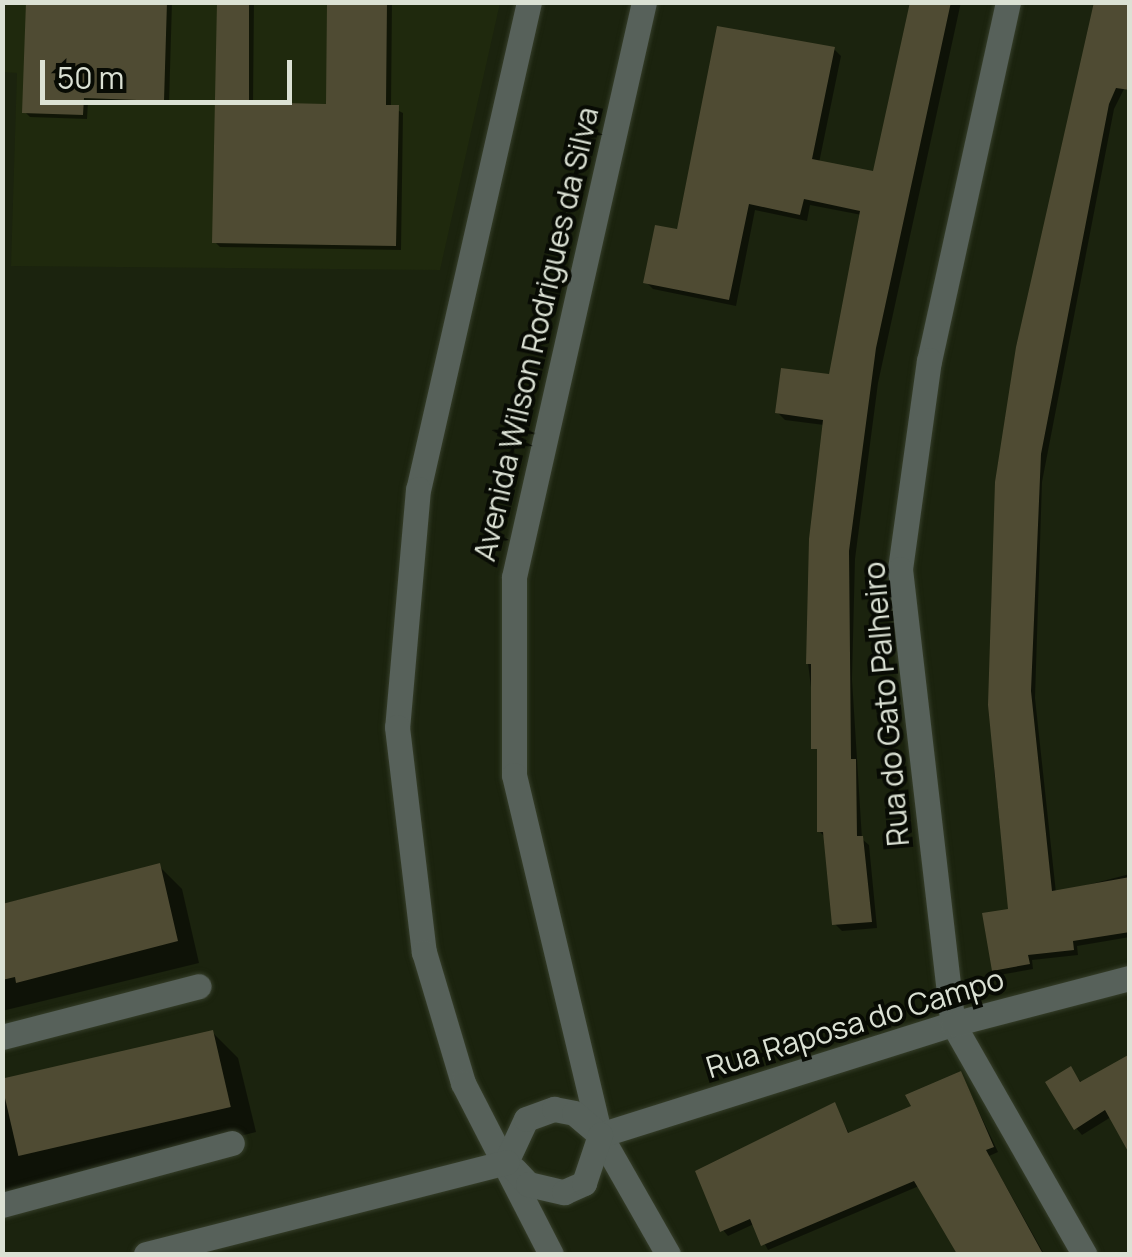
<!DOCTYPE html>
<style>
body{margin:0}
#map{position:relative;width:1132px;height:1257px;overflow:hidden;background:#1b230e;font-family:Manrope,sans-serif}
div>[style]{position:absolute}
.built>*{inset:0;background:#1f290d}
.shadow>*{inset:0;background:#0007}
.building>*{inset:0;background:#4f4b33;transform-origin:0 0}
.roads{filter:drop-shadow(0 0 2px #363e2a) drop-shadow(0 0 2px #363e2a)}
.minor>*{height:25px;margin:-12.5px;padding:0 12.5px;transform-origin:12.5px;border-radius:12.5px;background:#57615a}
span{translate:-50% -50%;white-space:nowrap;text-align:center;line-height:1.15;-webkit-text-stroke:8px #080b04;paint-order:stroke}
.street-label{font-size:30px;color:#dbe1d4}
.frame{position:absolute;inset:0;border:5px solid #dbe1d4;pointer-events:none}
.scale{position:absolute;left:40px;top:60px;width:252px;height:45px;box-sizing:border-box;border:5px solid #dbe1d4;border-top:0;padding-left:12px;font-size:30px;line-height:35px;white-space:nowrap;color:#dbe1d4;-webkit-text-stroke:8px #080b04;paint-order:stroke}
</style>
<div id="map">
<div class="built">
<div style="clip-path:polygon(3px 3px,500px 3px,440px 270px,11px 266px,17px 73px,3px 72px)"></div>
</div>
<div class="shadow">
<div style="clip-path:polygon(2px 2px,172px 2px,169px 105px,88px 102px,87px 119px,30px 117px,25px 112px,28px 4px)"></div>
<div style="clip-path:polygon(220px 2px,254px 2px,253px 105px,329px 106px,330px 2px,392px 2px,391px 107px,403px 113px,401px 250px,220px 247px,215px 242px)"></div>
<div style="clip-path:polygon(911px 2px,961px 2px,878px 383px,855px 559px,852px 679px,862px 839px,869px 845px,877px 928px,842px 931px,835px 924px,826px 838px,819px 831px,819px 753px,808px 663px,824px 425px,785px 420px,778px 413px,831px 377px,862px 215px,810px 205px,807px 221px,755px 210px,736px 306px,653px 289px,646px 282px,679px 232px,834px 49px,841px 56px,819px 163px,875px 174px)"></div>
<div style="clip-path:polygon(1096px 2px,1130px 77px,1114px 109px,1042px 482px,1035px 698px,1056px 893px,1130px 874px,1130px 937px,1077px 946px,1078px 955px,1032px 960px,1033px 969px,999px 975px,994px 970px,1010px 911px,994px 770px,991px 606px,998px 482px)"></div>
<div style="clip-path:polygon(159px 866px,182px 889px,199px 963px,2px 1011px,2px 904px)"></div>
<div style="clip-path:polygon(212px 1032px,238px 1058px,256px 1132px,2px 1196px,2px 1087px)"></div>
<div style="clip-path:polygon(1070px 1069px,1111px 1117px,1082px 1135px,1076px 1128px)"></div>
<div style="clip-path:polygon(961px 1074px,998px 1152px,989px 1156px,1044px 1254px,959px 1254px,919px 1186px,768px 1250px,754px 1224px,728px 1236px,723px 1230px,834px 1105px,850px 1135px,914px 1108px)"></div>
</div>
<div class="building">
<div style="clip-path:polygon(26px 2px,167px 2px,164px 101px,84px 98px,83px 115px,22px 113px)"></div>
<div style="clip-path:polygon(217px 2px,249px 2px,249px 102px,326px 104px,327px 2px,387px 2px,386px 105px,399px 105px,396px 246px,212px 243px)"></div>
<div style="clip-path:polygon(910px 2px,951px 2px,876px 348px,849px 551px,851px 759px,856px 759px,857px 836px,863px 836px,872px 922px,832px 925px,823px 832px,817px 832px,817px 749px,811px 749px,811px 664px,806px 664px,809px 539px,823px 420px,775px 413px,781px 368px,829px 374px,860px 211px,804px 199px,800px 215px,749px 204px,729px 300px,643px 283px,655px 225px,677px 229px,717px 26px,835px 47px,812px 159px,873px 171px)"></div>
<div style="clip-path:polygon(1094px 2px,1130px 2px,1130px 90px,1116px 88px,1109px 104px,1041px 454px,1031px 691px,1052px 891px,1130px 877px,1130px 932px,1073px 941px,1074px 950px,1028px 955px,1030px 964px,992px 971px,982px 913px,1008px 909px,988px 705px,995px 482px,1016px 347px)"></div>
<div style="clip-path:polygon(160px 863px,178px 941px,16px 983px,15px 977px,2px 980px,2px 904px)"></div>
<div style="left:213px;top:1030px;width:79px;height:218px;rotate:77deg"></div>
<div style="clip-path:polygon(1130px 1054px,1130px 1155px,1105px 1110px,1074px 1130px,1045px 1082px,1071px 1066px,1080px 1082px)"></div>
<div style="clip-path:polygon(961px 1071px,994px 1147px,986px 1150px,1043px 1254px,957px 1254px,914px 1181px,761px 1246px,750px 1219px,720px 1232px,695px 1171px,835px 1102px,848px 1133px,911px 1106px,905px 1095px)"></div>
</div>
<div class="roads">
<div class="minor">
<div style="left:529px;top:2px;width:499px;rotate:102.8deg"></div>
<div style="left:418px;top:489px;width:239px;rotate:95deg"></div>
<div style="left:397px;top:727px;width:227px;rotate:83.2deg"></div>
<div style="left:424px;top:952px;width:137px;rotate:73.4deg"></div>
<div style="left:463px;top:1083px;width:192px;rotate:62.8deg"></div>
<div style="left:644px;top:2px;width:590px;rotate:102.74deg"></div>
<div style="left:514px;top:577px;width:198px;rotate:90deg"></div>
<div style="left:514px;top:775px;width:370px;rotate:76.6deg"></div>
<div style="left:600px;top:1135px;width:137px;rotate:60.3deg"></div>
<div style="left:1008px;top:2px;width:367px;rotate:102.4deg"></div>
<div style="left:929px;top:360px;width:211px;rotate:97.9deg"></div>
<div style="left:900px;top:569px;width:458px;rotate:83.4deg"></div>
<div style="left:953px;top:1024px;width:265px;rotate:60.3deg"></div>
<div style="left:2px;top:1037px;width:203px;rotate:-14.5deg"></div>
<div style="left:600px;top:1135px;width:370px;rotate:-17.5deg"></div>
<div style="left:953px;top:1024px;width:183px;rotate:-14.6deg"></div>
<div style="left:506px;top:1162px;width:47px;rotate:-65.1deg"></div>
<div style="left:526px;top:1119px;width:30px;rotate:-20deg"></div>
<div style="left:554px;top:1109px;width:20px;rotate:11deg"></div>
<div style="left:574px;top:1113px;width:34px;rotate:40deg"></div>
<div style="left:515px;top:1170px;width:19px;rotate:47deg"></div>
<div style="left:528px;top:1184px;width:37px;rotate:13deg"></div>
<div style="left:564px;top:1192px;width:22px;rotate:-24deg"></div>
<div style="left:584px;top:1183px;width:51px;rotate:-71.6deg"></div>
<div style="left:2px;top:1205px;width:238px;rotate:-15.1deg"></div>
<div style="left:146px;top:1254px;width:372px;rotate:-14.3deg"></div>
</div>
</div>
<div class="street-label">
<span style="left:536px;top:334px;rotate:-77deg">Avenida Wilson Rodrigues da Silva</span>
<span style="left:886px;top:704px;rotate:-95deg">Rua do Gato Palheiro</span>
<span style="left:855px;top:1023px;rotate:-17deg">Rua Raposa do Campo</span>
</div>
<div class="frame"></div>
<div class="scale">50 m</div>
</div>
